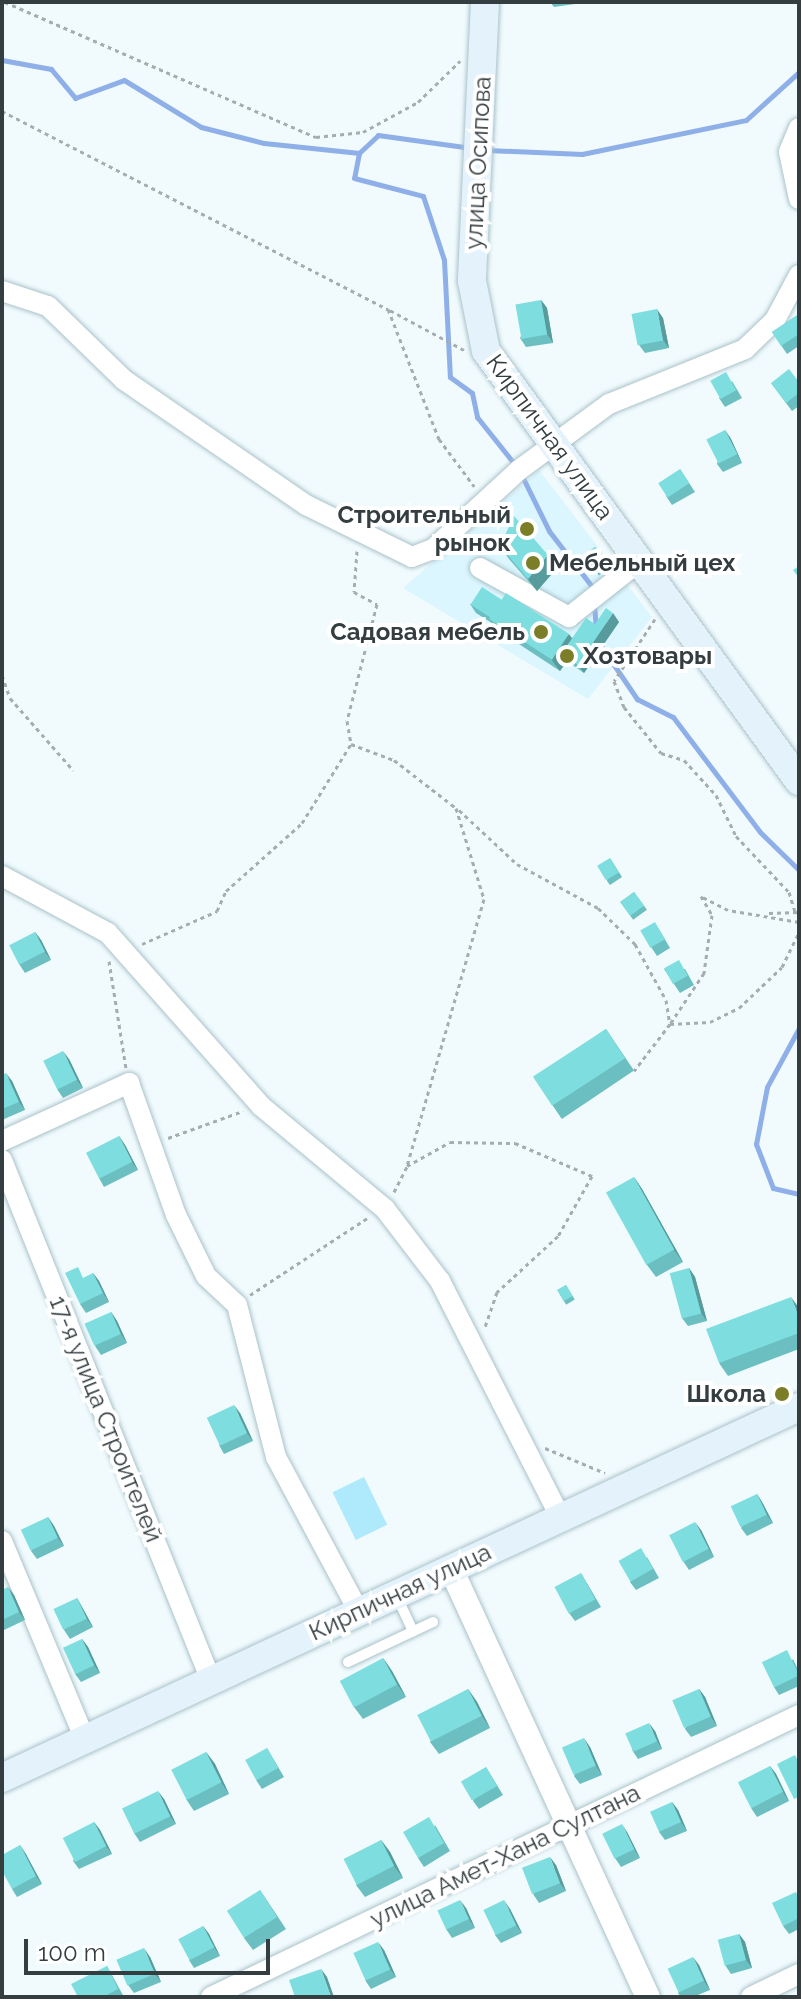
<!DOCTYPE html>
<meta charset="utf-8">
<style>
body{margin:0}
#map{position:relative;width:801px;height:1999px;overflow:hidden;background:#f1fbfe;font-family:Raleway,sans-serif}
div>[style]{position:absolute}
.built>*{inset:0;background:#dbf6fe}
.green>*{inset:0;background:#aee9fc;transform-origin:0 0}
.stream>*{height:5px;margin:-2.5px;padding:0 2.5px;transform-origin:2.5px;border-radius:2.5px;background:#8eafe8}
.path>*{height:3px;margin-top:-1.5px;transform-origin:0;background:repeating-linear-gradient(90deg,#a4aeb1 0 4px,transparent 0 8px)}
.roads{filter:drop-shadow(0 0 2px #aac2c9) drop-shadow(0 0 2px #aac2c9)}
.service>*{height:10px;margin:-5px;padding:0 5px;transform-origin:5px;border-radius:5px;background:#fff}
.minor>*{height:20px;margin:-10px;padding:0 10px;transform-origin:10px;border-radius:10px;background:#fff}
.tertiary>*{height:24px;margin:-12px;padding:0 12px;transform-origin:12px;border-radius:12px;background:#fff}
.secondary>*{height:28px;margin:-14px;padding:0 14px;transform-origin:14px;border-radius:14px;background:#e4f2fb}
.wall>*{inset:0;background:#6cbfc0;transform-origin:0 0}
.shaded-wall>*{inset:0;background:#589b9c}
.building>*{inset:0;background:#7ededf;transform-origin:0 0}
.dots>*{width:22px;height:22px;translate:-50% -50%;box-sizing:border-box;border:4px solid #fff;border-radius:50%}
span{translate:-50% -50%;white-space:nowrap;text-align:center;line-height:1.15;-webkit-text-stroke:8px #fff;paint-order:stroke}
.street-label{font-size:24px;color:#343d40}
.poi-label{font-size:24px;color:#343d40;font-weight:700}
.right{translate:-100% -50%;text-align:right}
.left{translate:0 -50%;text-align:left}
.frame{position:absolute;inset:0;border:4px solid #343d40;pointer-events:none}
.scale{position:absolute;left:24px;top:1939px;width:246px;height:36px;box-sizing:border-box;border:4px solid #343d40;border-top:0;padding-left:10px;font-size:24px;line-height:28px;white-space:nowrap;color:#343d40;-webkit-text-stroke:6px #fff;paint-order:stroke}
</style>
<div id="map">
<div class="built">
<div style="clip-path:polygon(539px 470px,652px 617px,588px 699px,403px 588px)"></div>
</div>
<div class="green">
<div style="left:364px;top:1477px;width:53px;height:35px;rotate:64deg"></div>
</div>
<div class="stream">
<div style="left:2px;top:60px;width:50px;rotate:10.4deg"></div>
<div style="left:51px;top:69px;width:38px;rotate:50deg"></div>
<div style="left:75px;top:98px;width:52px;rotate:-20.2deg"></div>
<div style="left:124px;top:80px;width:90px;rotate:31.4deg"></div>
<div style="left:201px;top:127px;width:65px;rotate:14.3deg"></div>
<div style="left:264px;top:143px;width:96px;rotate:6deg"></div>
<div style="left:359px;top:153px;width:26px;rotate:-43deg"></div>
<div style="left:378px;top:135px;width:87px;rotate:7.9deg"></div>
<div style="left:487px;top:150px;width:95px;rotate:2.4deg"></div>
<div style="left:582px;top:154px;width:167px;rotate:-11.7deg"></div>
<div style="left:746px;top:120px;width:72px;rotate:-42.2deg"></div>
<div style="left:359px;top:153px;width:25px;rotate:101deg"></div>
<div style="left:354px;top:178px;width:71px;rotate:14.6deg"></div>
<div style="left:423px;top:196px;width:67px;rotate:71.8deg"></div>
<div style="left:444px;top:260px;width:117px;rotate:87.1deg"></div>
<div style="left:450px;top:377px;width:27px;rotate:36deg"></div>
<div style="left:472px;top:393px;width:25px;rotate:78deg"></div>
<div style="left:477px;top:417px;width:63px;rotate:51.5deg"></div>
<div style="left:521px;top:474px;width:64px;rotate:63.8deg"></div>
<div style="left:549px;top:531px;width:73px;rotate:52.2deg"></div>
<div style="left:594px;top:603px;width:26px;rotate:86deg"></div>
<div style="left:599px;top:643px;width:68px;rotate:55.8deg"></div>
<div style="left:637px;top:699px;width:40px;rotate:26.6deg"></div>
<div style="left:673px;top:717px;width:144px;rotate:52.9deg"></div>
<div style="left:760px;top:832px;width:54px;rotate:44.3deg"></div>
<div style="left:799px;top:1028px;width:67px;rotate:118.5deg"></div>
<div style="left:767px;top:1087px;width:58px;rotate:100.9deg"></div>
<div style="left:756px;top:1144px;width:47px;rotate:68.9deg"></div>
<div style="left:773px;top:1188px;width:27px;rotate:13deg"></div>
</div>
<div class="path">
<div style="left:5px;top:2px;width:339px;rotate:23.5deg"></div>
<div style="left:316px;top:137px;width:47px;rotate:-6.1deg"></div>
<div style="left:363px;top:132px;width:63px;rotate:-28.6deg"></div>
<div style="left:418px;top:102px;width:59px;rotate:-44.3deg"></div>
<div style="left:2px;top:111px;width:434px;rotate:27.2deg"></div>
<div style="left:464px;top:350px;width:86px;rotate:-151.7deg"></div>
<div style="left:388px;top:309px;width:140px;rotate:68.6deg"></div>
<div style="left:439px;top:439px;width:59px;rotate:53.3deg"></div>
<div style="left:357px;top:551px;width:41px;rotate:94.2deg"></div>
<div style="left:354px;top:592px;width:26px;rotate:28deg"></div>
<div style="left:377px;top:604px;width:121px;rotate:104.4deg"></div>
<div style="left:347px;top:721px;width:23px;rotate:80deg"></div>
<div style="left:351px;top:744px;width:46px;rotate:20.4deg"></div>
<div style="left:394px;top:760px;width:78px;rotate:37.7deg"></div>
<div style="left:456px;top:808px;width:95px;rotate:72.9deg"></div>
<div style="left:484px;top:899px;width:278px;rotate:106.1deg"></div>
<div style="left:655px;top:619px;width:74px;rotate:123.5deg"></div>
<div style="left:614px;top:681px;width:28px;rotate:69deg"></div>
<div style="left:624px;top:707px;width:59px;rotate:51.2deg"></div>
<div style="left:661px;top:753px;width:24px;rotate:17deg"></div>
<div style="left:684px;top:760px;width:47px;rotate:47.6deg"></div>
<div style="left:716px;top:795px;width:46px;rotate:64deg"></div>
<div style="left:736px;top:836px;width:77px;rotate:46.6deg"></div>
<div style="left:789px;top:892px;width:21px;rotate:73deg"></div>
<div style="left:2px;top:675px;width:24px;rotate:71deg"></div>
<div style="left:10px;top:698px;width:96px;rotate:48.8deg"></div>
<div style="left:459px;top:810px;width:79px;rotate:43deg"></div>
<div style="left:517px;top:864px;width:92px;rotate:28.5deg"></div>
<div style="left:598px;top:908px;width:52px;rotate:44.2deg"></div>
<div style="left:635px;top:944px;width:64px;rotate:61deg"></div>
<div style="left:666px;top:1000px;width:24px;rotate:81deg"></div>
<div style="left:670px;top:1024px;width:59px;rotate:127.5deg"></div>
<div style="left:769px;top:913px;width:30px;rotate:-2deg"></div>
<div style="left:799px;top:922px;width:72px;rotate:-170.4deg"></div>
<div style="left:728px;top:910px;width:30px;rotate:-153deg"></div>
<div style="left:701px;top:896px;width:22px;rotate:60deg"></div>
<div style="left:712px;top:915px;width:59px;rotate:97.9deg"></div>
<div style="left:704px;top:973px;width:61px;rotate:123.7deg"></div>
<div style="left:670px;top:1024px;width:40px;rotate:-2.9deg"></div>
<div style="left:710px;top:1022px;width:32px;rotate:-26deg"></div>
<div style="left:739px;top:1008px;width:59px;rotate:-43.6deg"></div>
<div style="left:782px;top:967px;width:39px;rotate:-64deg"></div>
<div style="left:142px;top:944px;width:82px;rotate:-23.7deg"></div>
<div style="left:217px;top:911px;width:22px;rotate:-66deg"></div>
<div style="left:226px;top:891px;width:102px;rotate:-41.8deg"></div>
<div style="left:302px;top:823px;width:93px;rotate:-58.2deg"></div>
<div style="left:109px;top:961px;width:108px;rotate:81deg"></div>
<div style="left:168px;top:1138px;width:80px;rotate:-19.8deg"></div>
<div style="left:394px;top:1192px;width:29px;rotate:-63deg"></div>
<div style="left:407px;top:1166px;width:49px;rotate:-29.2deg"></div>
<div style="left:450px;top:1142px;width:65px;rotate:0.9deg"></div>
<div style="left:515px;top:1143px;width:84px;rotate:23.2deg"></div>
<div style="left:592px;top:1176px;width:69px;rotate:119.5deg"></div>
<div style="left:558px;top:1236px;width:83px;rotate:137.4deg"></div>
<div style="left:497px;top:1292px;width:37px;rotate:109deg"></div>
<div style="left:250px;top:1295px;width:140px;rotate:-33.3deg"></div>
<div style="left:545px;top:1448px;width:65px;rotate:22.6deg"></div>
</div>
<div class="roads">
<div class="service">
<div style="left:397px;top:1597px;width:38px;rotate:65deg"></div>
<div style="left:348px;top:1662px;width:94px;rotate:-25.2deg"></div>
</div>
<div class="minor">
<div style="left:799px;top:128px;width:26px;rotate:113deg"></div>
<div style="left:789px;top:152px;width:48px;rotate:78deg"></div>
<div style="left:2px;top:291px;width:48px;rotate:18.1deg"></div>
<div style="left:48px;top:306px;width:106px;rotate:44.2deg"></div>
<div style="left:124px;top:380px;width:221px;rotate:34.5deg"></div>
<div style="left:306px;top:505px;width:118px;rotate:26.1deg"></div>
<div style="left:412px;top:557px;width:22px;rotate:-21deg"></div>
<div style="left:433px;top:549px;width:117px;rotate:-42.6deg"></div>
<div style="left:519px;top:470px;width:112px;rotate:-36.3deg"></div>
<div style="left:609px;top:404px;width:147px;rotate:-22deg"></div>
<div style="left:745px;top:349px;width:42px;rotate:-44deg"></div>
<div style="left:775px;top:320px;width:51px;rotate:-61.9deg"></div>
<div style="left:480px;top:568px;width:102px;rotate:28.8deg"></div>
<div style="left:569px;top:617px;width:90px;rotate:-38.3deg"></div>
<div style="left:2px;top:876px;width:120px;rotate:28.3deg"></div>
<div style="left:108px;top:933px;width:231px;rotate:48.5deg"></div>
<div style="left:261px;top:1106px;width:161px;rotate:39.7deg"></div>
<div style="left:385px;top:1209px;width:91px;rotate:52.6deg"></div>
<div style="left:440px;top:1281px;width:265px;rotate:63deg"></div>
<div style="left:2px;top:1141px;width:140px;rotate:-24.5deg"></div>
<div style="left:129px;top:1083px;width:140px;rotate:70.4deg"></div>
<div style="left:176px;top:1215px;width:68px;rotate:63.8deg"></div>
<div style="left:206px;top:1276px;width:42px;rotate:43.1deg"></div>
<div style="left:237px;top:1305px;width:157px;rotate:75.6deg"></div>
<div style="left:276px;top:1457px;width:176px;rotate:61.8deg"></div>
<div style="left:2px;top:1160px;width:558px;rotate:68.12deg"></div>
<div style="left:2px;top:1541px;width:215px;rotate:67.3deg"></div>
<div style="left:211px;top:1997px;width:652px;rotate:-25.62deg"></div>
<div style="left:751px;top:1997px;width:53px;rotate:-25.6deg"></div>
</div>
<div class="tertiary">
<div style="left:451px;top:1569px;width:471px;rotate:65.3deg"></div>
</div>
<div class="secondary">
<div style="left:485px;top:2px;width:279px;rotate:92.7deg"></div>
<div style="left:472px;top:281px;width:71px;rotate:78.7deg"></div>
<div style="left:486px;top:351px;width:532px;rotate:53.95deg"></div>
<div style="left:2px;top:1778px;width:879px;rotate:-24.96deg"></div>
</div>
</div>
<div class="wall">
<div style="clip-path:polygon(550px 2px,575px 2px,575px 4px,554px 7px)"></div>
<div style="clip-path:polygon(541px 300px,547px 308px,553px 343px,526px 347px,520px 338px)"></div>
<div style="clip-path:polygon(799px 314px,799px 346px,787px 354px,772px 332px)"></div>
<div style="clip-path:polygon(663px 318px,669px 348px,645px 353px,639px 345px)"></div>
<div style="clip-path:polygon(732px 381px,742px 398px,725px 407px,719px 398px)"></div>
<div style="clip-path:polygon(799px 382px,799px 406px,792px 411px,771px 383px)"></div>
<div style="clip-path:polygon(725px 430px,731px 439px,742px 463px,723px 472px,717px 464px)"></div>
<div style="clip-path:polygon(680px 469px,695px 492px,672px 505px,666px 496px)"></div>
<div style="clip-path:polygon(500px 546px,548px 555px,557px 568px,537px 591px,509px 559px)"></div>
<div style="left:595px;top:547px;width:25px;height:14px;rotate:53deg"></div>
<div style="clip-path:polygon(502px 600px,572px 638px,595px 624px,619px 622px,584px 673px,567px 661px,560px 671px,499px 631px,495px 625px,476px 613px,470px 604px)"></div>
<div style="clip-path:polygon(610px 858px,622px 877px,610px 885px,607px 881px)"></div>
<div style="left:634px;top:892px;width:22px;height:17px;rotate:54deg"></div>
<div style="clip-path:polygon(660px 931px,670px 948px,657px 956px,651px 947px)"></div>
<div style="clip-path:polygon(35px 932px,41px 940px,51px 960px,25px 973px,19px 964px)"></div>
<div style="clip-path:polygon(664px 969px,685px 969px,694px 985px,680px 993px)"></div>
<div style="left:606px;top:1029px;width:50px;height:87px;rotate:56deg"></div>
<div style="clip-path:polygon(69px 1059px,83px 1088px,63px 1098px,57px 1089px)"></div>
<div style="clip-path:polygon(2px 1075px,12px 1081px,25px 1110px,2px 1120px)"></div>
<div style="clip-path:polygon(119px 1136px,125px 1145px,138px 1170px,104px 1187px,99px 1178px)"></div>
<div style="clip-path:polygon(634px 1177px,642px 1189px,683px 1262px,656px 1277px,647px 1265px)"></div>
<div style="clip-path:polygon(689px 1268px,695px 1277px,707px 1321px,688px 1326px,682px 1318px)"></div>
<div style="clip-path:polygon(93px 1273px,99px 1281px,109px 1302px,86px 1313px,80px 1304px)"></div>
<div style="left:566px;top:1285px;width:17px;height:10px;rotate:59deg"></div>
<div style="clip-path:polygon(799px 1308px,799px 1349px,728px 1376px,719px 1363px)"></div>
<div style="clip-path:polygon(111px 1312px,117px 1321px,127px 1343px,101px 1355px,95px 1346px)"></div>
<div style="clip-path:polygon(240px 1413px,253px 1441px,224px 1454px,219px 1445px)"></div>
<div style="clip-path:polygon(757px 1494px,762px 1502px,773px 1523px,747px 1536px,741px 1528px)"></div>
<div style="clip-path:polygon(48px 1517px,54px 1526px,64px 1546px,37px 1559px,31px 1551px)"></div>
<div style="clip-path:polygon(701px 1530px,714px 1557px,689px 1570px,683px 1561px)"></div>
<div style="clip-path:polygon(647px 1557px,659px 1578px,636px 1590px,630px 1582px)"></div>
<div style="clip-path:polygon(581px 1573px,601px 1607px,575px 1621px,569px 1613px)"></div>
<div style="clip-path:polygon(2px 1590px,14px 1595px,25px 1620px,2px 1631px)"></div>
<div style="clip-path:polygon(77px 1598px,82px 1607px,93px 1627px,70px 1639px,64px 1630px)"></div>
<div style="clip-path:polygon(82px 1639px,88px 1647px,100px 1673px,81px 1682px,75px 1674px)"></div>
<div style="clip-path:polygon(383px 1658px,392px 1671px,406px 1697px,363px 1719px,354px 1707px)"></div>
<div style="clip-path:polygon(793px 1659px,799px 1672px,799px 1686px,779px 1695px,774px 1687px)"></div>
<div style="clip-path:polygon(468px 1689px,477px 1702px,490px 1728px,439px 1754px,430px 1742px)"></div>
<div style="clip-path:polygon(699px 1689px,705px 1697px,717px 1726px,691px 1737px,685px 1729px)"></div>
<div style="clip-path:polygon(655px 1731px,662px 1749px,638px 1759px,632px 1750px)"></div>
<div style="clip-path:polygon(590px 1747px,602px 1775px,580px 1784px,574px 1776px)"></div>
<div style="clip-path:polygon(267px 1748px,284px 1777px,262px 1789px,256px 1780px)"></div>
<div style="clip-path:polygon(206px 1752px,215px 1764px,229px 1794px,194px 1811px,186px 1799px)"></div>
<div style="clip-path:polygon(770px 1766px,776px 1774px,789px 1801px,757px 1817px,751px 1808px)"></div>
<div style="clip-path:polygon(486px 1767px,503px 1795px,479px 1809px,473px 1801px)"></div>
<div style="clip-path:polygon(164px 1799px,176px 1824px,140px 1842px,134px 1833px)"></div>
<div style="clip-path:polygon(672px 1802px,678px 1810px,687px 1831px,665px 1840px,659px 1832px)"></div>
<div style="clip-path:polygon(94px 1822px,100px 1830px,112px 1854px,79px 1869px,73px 1861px)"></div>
<div style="clip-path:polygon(435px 1825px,450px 1851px,424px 1867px,418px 1858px)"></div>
<div style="clip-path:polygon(627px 1832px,640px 1858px,621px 1867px,615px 1858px)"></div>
<div style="clip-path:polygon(381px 1840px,390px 1852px,403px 1878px,365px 1897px,356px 1885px)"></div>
<div style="clip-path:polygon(20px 1845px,42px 1884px,17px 1897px,12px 1889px)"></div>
<div style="clip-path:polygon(556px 1865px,566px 1891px,539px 1903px,533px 1894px)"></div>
<div style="clip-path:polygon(260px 1890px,286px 1929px,253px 1950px,244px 1938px)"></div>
<div style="clip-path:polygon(799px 1897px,799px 1929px,789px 1934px,783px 1926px)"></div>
<div style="clip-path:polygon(466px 1908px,475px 1928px,452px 1938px,446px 1929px)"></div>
<div style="clip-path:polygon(510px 1909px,522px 1933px,501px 1943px,495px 1935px)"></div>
<div style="clip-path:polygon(203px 1926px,209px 1934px,220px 1956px,194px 1968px,189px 1960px)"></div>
<div style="clip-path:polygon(739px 1934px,745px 1942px,752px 1968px,731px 1974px,725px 1965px)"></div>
<div style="clip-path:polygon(384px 1950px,396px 1977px,371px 1989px,365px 1980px)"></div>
<div style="clip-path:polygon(150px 1957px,161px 1982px,134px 1993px,128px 1985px)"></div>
<div style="clip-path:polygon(699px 1965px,710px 1990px,693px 1997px,681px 1997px,678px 1993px)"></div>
<div style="clip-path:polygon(107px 1966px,124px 1997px,78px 1997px)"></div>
</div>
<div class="shaded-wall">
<div style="clip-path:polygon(541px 300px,547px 308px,553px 343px,547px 334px)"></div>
<div style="clip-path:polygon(657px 309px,663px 318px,669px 348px,663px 340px)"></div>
<div style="clip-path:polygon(725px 430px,731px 439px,742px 463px,737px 454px)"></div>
<div style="clip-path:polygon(548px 555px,557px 568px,537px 591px,528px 579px)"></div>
<div style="clip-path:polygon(613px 613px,619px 622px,584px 673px,578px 665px)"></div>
<div style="clip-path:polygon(569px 634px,578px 647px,562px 653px,567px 661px,560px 671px,551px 659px)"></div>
<div style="clip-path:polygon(35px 932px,41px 940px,51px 960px,45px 952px)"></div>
<div style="clip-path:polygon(63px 1051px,69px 1059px,83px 1088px,77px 1080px)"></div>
<div style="clip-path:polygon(6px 1073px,12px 1081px,25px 1110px,19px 1102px)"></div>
<div style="clip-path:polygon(119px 1136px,125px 1145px,138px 1170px,132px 1162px)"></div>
<div style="clip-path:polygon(634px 1177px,642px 1189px,683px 1262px,674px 1250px)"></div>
<div style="clip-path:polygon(689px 1268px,695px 1277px,707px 1321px,701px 1313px)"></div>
<div style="clip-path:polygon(93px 1273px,99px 1281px,109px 1302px,103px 1293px)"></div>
<div style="clip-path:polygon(791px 1297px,799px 1308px,799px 1317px)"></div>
<div style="clip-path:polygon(111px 1312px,117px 1321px,127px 1343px,121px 1334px)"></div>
<div style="clip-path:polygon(234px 1405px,240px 1413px,253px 1441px,247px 1433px)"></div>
<div style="clip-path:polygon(757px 1494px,762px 1502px,773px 1523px,767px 1515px)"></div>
<div style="clip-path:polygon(48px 1517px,54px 1526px,64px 1546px,58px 1538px)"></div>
<div style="clip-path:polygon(695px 1522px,701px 1530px,714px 1557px,709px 1549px)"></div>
<div style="clip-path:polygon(8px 1587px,14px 1595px,25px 1620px,19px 1612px)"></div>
<div style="clip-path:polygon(77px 1598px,82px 1607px,93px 1627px,87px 1619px)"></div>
<div style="clip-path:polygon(82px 1639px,88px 1647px,100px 1673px,94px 1665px)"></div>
<div style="clip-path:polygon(383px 1658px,392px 1671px,406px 1697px,397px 1684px)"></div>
<div style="clip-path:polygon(468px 1689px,477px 1702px,490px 1728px,482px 1716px)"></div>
<div style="clip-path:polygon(699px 1689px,705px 1697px,717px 1726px,711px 1717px)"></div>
<div style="clip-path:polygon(649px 1723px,655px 1731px,662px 1749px,657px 1741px)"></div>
<div style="clip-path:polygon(584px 1738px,590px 1747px,602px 1775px,596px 1766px)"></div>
<div style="clip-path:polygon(206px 1752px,215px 1764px,229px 1794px,221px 1782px)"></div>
<div style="clip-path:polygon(770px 1766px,776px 1774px,789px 1801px,783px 1792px)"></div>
<div style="clip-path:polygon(158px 1791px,164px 1799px,176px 1824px,170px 1816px)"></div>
<div style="clip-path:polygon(672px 1802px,678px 1810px,687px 1831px,681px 1822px)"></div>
<div style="clip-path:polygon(94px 1822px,100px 1830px,112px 1854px,106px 1846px)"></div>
<div style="clip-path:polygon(622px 1824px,627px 1832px,640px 1858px,634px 1849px)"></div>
<div style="clip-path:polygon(381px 1840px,390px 1852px,403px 1878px,394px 1866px)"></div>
<div style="clip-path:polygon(20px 1845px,26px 1854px,42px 1884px,36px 1876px)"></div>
<div style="clip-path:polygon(550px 1857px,556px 1865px,566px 1891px,560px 1883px)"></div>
<div style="clip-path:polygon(460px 1900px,466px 1908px,475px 1928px,469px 1919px)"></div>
<div style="clip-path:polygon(504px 1900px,510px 1909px,522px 1933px,516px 1925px)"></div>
<div style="clip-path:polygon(203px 1926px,209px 1934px,220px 1956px,214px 1947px)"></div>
<div style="clip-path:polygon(739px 1934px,745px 1942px,752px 1968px,746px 1960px)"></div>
<div style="clip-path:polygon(378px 1942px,384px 1950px,396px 1977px,390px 1969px)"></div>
<div style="clip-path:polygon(144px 1948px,150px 1957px,161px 1982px,155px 1974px)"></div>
<div style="clip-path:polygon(693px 1957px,699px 1965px,710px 1990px,704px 1981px)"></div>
<div style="clip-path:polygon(321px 1969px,327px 1977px,334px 1997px,331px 1997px)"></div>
</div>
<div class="building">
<div style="left:541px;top:300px;width:35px;height:26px;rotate:80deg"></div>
<div style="left:657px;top:309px;width:32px;height:26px;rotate:79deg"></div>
<div style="clip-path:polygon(799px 314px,799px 334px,781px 346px,772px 332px)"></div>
<div style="clip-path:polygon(789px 369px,799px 382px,799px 393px,786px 403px,771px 383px)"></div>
<div style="left:726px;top:372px;width:21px;height:18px;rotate:61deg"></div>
<div style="left:725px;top:430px;width:27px;height:21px;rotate:63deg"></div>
<div style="left:680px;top:469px;width:17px;height:26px;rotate:57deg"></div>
<div style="clip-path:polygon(514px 516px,548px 555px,528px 579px,500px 546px)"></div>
<div style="left:595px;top:547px;width:20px;height:14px;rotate:53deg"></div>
<div style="clip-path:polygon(799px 566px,799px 578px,793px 570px)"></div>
<div style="left:482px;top:587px;width:24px;height:21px;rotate:33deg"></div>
<div style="left:506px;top:593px;width:75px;height:31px;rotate:33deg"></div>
<div style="clip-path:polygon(606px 608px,613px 613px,578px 665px,562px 653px,586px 618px,595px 624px)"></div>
<div style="left:610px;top:858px;width:17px;height:15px;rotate:59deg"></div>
<div style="left:634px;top:892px;width:17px;height:17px;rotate:54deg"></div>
<div style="left:655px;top:922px;width:20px;height:17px;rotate:60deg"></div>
<div style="left:35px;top:932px;width:22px;height:29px;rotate:63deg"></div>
<div style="left:679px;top:960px;width:18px;height:17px;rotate:61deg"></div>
<div style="left:606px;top:1029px;width:35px;height:87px;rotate:57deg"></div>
<div style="left:63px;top:1051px;width:32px;height:22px;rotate:64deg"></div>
<div style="clip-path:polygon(6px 1073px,19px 1102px,2px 1109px,2px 1075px)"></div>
<div style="left:119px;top:1136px;width:29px;height:37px;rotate:63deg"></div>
<div style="left:634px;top:1177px;width:83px;height:32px;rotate:61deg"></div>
<div style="clip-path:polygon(78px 1267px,83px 1278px,93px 1273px,103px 1293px,80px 1304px,65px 1273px)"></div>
<div style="left:689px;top:1268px;width:47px;height:20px;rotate:75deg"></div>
<div style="left:566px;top:1285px;width:13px;height:10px;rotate:61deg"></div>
<div style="clip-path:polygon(791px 1297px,799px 1317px,799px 1333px,719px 1363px,706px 1329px)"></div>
<div style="left:111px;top:1312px;width:24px;height:29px;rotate:66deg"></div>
<div style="left:234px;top:1405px;width:31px;height:30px;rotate:65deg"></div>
<div style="left:757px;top:1494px;width:23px;height:29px;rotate:65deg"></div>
<div style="left:48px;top:1517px;width:23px;height:30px;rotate:65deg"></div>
<div style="left:695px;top:1522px;width:30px;height:29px;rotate:63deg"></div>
<div style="left:641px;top:1548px;width:24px;height:26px;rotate:60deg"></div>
<div style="left:581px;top:1573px;width:30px;height:30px;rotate:62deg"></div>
<div style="clip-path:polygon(8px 1587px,19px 1612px,2px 1620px,2px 1590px)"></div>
<div style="left:77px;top:1598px;width:23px;height:26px;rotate:65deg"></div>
<div style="left:82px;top:1639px;width:29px;height:21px;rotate:65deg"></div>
<div style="left:787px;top:1650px;width:28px;height:28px;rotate:64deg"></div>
<div style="left:383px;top:1658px;width:30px;height:49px;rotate:62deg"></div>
<div style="left:468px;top:1689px;width:30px;height:57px;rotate:63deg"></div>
<div style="left:699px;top:1689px;width:30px;height:29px;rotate:67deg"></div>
<div style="left:649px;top:1723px;width:20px;height:26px;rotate:66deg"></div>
<div style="left:584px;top:1738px;width:30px;height:24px;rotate:67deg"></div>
<div style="left:267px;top:1748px;width:23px;height:25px;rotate:61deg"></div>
<div style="left:206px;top:1752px;width:34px;height:39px;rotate:63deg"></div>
<div style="clip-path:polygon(795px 1755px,799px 1763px,799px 1797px,794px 1799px,777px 1764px)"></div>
<div style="left:770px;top:1766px;width:29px;height:36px;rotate:63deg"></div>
<div style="left:486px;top:1767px;width:22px;height:29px;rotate:60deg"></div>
<div style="left:158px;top:1791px;width:28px;height:40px;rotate:64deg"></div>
<div style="left:672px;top:1802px;width:22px;height:24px;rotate:66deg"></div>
<div style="left:429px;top:1817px;width:30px;height:30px;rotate:60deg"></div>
<div style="left:94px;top:1822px;width:27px;height:35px;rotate:63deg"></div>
<div style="left:622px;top:1824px;width:28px;height:22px;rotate:64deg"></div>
<div style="left:381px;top:1840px;width:29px;height:42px;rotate:63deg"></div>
<div style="clip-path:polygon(20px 1845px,36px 1876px,12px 1889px,2px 1871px,2px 1855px)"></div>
<div style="left:550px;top:1857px;width:28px;height:30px;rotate:69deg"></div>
<div style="left:260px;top:1890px;width:32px;height:39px;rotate:58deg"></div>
<div style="clip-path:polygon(796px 1892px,799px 1900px,799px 1918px,783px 1926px,772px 1903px)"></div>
<div style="left:460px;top:1900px;width:21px;height:25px;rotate:65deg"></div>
<div style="left:504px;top:1900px;width:28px;height:23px;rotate:64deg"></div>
<div style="left:203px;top:1926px;width:24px;height:28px;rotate:62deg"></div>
<div style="left:739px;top:1934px;width:27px;height:22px;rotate:75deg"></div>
<div style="left:378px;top:1942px;width:30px;height:27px;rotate:66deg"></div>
<div style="left:144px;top:1948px;width:28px;height:30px;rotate:67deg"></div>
<div style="left:693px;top:1957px;width:26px;height:28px;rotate:65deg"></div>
<div style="clip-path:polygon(107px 1966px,118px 1989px,103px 1997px,78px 1997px,71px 1984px)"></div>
<div style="clip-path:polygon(321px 1969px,331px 1997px,295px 1997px,289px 1980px)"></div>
</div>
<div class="dots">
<div style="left:527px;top:529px;background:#7b7d27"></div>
<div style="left:533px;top:563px;background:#7b7d27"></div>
<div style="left:541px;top:632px;background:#7b7d27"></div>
<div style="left:567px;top:656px;background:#7b7d27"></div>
<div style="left:782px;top:1394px;background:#7b7d27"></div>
</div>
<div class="street-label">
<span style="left:478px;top:163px;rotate:-87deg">улица Осипова</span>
<span style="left:550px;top:437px;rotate:54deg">Кирпичная улица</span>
<span style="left:106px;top:1419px;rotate:68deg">17-я улица Строителей</span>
<span style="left:400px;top:1592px;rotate:-25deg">Кирпичная улица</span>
<span style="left:505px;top:1856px;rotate:-26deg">улица Амет-Хана Султана</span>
</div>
<div class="poi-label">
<span class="right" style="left:511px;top:529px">Строительный<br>рынок</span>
<span class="left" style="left:549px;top:563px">Мебельный цех</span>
<span class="right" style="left:525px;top:632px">Садовая мебель</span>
<span class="left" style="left:583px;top:656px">Хозтовары</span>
<span class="right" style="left:766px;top:1394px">Школа</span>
</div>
<div class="frame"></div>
<div class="scale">100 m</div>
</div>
